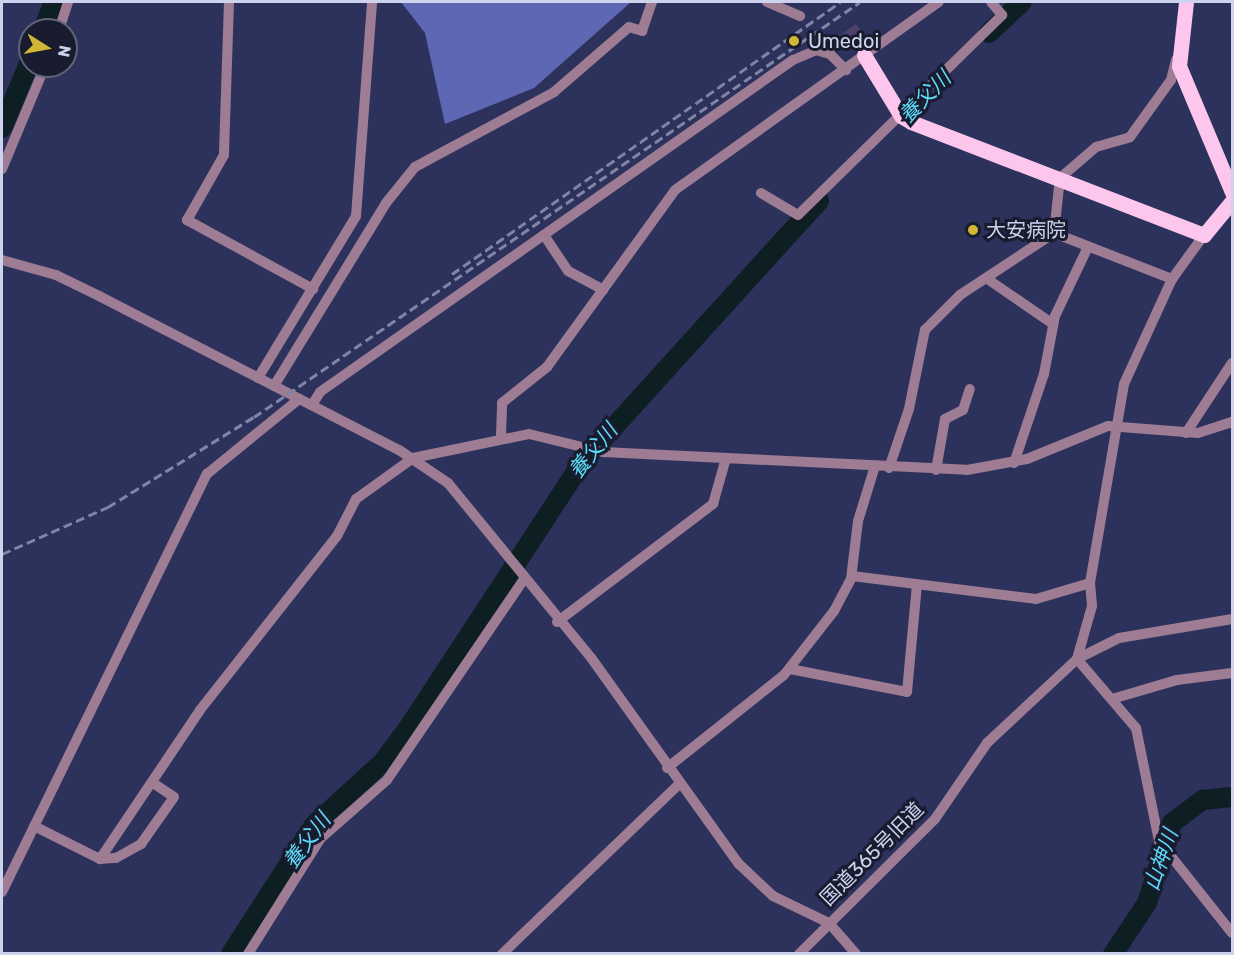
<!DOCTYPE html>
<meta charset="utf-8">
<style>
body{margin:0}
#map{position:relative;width:1234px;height:955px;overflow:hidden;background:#2d325c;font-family:Rubik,"Noto Sans JP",sans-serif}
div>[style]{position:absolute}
.forest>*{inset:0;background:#5e67b3}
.river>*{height:20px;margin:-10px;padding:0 10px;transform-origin:10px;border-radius:10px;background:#0e1f23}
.building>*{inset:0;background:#4e416d;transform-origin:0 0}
.minor>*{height:10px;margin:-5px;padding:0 5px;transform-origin:5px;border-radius:5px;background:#9d7c94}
.major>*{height:15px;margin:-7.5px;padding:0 7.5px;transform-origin:7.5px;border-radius:7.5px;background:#fcc6ed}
.rail>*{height:3px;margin-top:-1.5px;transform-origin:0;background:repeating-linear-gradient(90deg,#8085a7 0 9px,transparent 0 13.5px)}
.dots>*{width:16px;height:16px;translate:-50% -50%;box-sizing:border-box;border:3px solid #191c2f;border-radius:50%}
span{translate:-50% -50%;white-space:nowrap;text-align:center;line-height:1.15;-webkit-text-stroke:6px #191c2f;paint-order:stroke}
.poi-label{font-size:20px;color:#ced3ed}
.left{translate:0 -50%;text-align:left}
.street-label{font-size:20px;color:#ced3ed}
.water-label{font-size:21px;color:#5cdbf9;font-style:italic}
.frame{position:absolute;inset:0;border:3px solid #ced3ed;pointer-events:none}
.north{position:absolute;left:18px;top:18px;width:60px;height:60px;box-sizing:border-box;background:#191c2f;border:2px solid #61657b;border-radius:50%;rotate:101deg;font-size:16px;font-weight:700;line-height:24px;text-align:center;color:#ced3ed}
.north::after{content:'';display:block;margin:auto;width:21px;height:27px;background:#d2b735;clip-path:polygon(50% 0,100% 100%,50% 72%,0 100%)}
</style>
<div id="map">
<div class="forest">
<div style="clip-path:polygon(401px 2px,631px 2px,534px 88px,445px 124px,425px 33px)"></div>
</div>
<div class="river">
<div style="left:43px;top:30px;width:30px;rotate:-69deg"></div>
<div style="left:989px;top:33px;width:45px;rotate:-43.2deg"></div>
<div style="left:2px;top:128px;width:73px;rotate:-67.3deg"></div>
<div style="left:231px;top:954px;width:153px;rotate:-57.2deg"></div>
<div style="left:314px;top:825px;width:92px;rotate:-42.4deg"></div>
<div style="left:382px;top:763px;width:45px;rotate:-53.1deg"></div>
<div style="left:409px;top:727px;width:319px;rotate:-56.8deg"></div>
<div style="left:584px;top:460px;width:350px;rotate:-47.8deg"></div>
<div style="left:1113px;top:954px;width:61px;rotate:-56.3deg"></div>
<div style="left:1147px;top:903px;width:84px;rotate:-72.6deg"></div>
<div style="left:1172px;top:823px;width:39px;rotate:-37deg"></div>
<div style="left:1203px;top:800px;width:29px;rotate:-6deg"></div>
</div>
<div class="building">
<div style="left:856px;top:24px;width:12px;height:25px;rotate:55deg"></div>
</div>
<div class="minor">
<div style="left:229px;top:2px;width:153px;rotate:91.9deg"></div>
<div style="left:224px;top:155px;width:75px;rotate:119.6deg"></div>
<div style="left:187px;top:220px;width:144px;rotate:28.7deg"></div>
<div style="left:767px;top:2px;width:36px;rotate:23deg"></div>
<div style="left:59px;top:30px;width:29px;rotate:-72deg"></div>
<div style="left:2px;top:169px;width:112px;rotate:-67.3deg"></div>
<div style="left:761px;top:193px;width:43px;rotate:30.7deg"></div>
<div style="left:798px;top:215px;width:286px;rotate:-44.4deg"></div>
<div style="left:1002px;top:15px;width:17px;rotate:-130deg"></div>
<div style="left:1054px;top:233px;width:127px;rotate:21.3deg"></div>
<div style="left:544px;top:235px;width:43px;rotate:56.3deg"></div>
<div style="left:568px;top:271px;width:40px;rotate:28deg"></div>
<div style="left:1204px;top:235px;width:54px;rotate:126deg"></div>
<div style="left:1172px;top:279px;width:115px;rotate:114.6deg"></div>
<div style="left:1124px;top:384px;width:202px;rotate:99.7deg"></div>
<div style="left:1090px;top:583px;width:23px;rotate:85deg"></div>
<div style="left:1092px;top:606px;width:55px;rotate:105.8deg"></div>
<div style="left:1077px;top:659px;width:91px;rotate:49.5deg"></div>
<div style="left:1136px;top:728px;width:115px;rotate:78.5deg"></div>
<div style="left:1159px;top:841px;width:117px;rotate:51.6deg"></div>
<div style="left:2px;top:260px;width:56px;rotate:15.5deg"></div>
<div style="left:56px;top:275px;width:48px;rotate:26deg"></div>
<div style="left:99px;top:296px;width:337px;rotate:27.2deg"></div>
<div style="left:399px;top:450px;width:59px;rotate:34deg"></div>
<div style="left:448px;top:483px;width:227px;rotate:50.7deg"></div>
<div style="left:592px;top:659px;width:252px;rotate:54.4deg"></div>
<div style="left:739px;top:864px;width:47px;rotate:43.3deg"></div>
<div style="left:773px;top:896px;width:62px;rotate:25.7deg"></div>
<div style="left:829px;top:923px;width:41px;rotate:48.9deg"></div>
<div style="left:986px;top:278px;width:81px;rotate:34.5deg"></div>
<div style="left:258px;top:378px;width:189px;rotate:-58.8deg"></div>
<div style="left:356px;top:216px;width:215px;rotate:-85.7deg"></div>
<div style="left:274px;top:386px;width:215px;rotate:-58.5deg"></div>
<div style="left:386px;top:203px;width:46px;rotate:-51.1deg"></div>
<div style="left:415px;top:167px;width:158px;rotate:-28.3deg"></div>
<div style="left:554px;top:92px;width:99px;rotate:-40.9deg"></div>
<div style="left:629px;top:27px;width:14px;rotate:17deg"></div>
<div style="left:642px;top:31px;width:31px;rotate:-71deg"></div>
<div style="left:312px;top:405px;width:15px;rotate:-58deg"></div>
<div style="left:320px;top:392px;width:578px;rotate:-35.07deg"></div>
<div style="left:793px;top:60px;width:25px;rotate:-23deg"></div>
<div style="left:816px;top:50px;width:15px;rotate:16deg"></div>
<div style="left:830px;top:54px;width:23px;rotate:45deg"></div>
<div style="left:1186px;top:433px;width:84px;rotate:-56.7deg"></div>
<div style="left:501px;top:436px;width:33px;rotate:-88deg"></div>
<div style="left:502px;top:403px;width:58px;rotate:-38.7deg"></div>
<div style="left:547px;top:367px;width:218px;rotate:-54.1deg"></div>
<div style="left:675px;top:190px;width:324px;rotate:-35.5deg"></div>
<div style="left:1014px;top:463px;width:94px;rotate:-71.4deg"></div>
<div style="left:1044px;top:374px;width:59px;rotate:-79.3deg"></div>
<div style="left:1055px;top:316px;width:74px;rotate:-64.5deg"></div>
<div style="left:889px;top:468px;width:62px;rotate:-71.3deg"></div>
<div style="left:909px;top:409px;width:81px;rotate:-78.6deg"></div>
<div style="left:925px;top:330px;width:49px;rotate:-45deg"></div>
<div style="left:960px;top:295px;width:113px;rotate:-33.4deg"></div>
<div style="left:1054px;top:233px;width:55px;rotate:-83.8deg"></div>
<div style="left:1060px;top:178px;width:48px;rotate:-40.7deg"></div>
<div style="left:1096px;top:147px;width:35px;rotate:-16deg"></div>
<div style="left:1130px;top:137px;width:70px;rotate:-54.3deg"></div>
<div style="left:1171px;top:80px;width:21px;rotate:-76deg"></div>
<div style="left:936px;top:470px;width:52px;rotate:-80deg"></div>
<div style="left:945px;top:419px;width:20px;rotate:-27deg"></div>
<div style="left:963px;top:410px;width:22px;rotate:-72deg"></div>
<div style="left:852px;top:576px;width:185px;rotate:7.1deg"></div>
<div style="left:1036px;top:599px;width:56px;rotate:-16.5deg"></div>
<div style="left:557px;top:622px;width:196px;rotate:-37.1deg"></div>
<div style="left:713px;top:504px;width:48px;rotate:-74.2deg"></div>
<div style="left:790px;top:669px;width:119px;rotate:11.1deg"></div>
<div style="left:907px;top:692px;width:108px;rotate:-84.7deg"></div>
<div style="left:1112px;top:699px;width:68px;rotate:-16.3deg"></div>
<div style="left:1177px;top:680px;width:55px;rotate:-7.3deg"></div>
<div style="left:667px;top:768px;width:149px;rotate:-38.5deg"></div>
<div style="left:784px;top:675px;width:81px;rotate:-52deg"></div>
<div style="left:834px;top:611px;width:36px;rotate:-62deg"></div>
<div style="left:851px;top:579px;width:58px;rotate:-83.1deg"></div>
<div style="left:858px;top:521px;width:58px;rotate:-72.8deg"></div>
<div style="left:34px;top:826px;width:74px;rotate:26.6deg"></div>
<div style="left:100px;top:859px;width:179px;rotate:-56.1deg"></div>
<div style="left:200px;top:710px;width:221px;rotate:-51.8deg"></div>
<div style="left:337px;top:536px;width:42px;rotate:-62.8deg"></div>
<div style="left:356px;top:499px;width:70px;rotate:-35.7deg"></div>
<div style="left:413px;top:458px;width:118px;rotate:-11.7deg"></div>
<div style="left:529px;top:434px;width:76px;rotate:13.7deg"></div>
<div style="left:603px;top:452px;width:364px;rotate:2.8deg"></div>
<div style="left:967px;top:470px;width:61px;rotate:-10.4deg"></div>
<div style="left:1027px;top:459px;width:87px;rotate:-22.2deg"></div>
<div style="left:1108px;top:426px;width:90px;rotate:4.4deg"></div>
<div style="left:1198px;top:433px;width:36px;rotate:-18deg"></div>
<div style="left:100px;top:859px;width:16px;rotate:-4deg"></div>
<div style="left:116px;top:858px;width:29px;rotate:-29deg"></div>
<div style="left:141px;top:844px;width:57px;rotate:-54.9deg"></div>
<div style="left:174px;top:797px;width:25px;rotate:-146deg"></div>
<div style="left:2px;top:892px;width:466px;rotate:-63.9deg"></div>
<div style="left:207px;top:474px;width:119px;rotate:-39.2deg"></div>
<div style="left:248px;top:954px;width:136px;rotate:-57.9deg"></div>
<div style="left:320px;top:839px;width:89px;rotate:-41.4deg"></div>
<div style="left:387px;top:780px;width:245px;rotate:-55.7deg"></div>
<div style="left:502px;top:954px;width:245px;rotate:-43.8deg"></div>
<div style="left:799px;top:954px;width:192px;rotate:-44.8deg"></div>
<div style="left:935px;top:819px;width:92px;rotate:-55.6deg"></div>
<div style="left:987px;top:743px;width:123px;rotate:-43deg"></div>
<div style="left:1077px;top:659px;width:47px;rotate:-26.6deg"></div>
<div style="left:1119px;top:638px;width:115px;rotate:-9.5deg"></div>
</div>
<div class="major">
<div style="left:1186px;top:2px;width:64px;rotate:96.2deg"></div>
<div style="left:1179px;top:66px;width:137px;rotate:67.2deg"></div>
<div style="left:864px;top:55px;width:71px;rotate:58.8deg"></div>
<div style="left:901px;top:116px;width:12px;rotate:31deg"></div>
<div style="left:911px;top:122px;width:314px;rotate:21.1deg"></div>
<div style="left:1204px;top:235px;width:44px;rotate:-50.5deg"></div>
</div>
<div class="rail">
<div style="left:452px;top:274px;width:474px;rotate:-35deg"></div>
<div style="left:2px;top:554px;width:116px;rotate:-23.9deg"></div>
<div style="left:108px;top:507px;width:172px;rotate:-31.7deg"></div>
<div style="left:254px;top:417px;width:734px;rotate:-34.4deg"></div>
</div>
<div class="dots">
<div style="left:794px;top:41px;background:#d2b735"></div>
<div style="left:973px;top:230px;background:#d2b735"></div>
</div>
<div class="poi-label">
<span class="left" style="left:808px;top:41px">Umedoi</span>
<span class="left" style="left:986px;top:230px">大安病院</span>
</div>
<div class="street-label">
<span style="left:872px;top:854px;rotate:-45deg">国道365号旧道</span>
</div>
<div class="water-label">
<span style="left:925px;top:97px;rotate:-45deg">養父川</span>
<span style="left:593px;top:451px;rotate:-51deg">養父川</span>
<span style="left:307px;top:841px;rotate:-53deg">養父川</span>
<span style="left:1161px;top:860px;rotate:-71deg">山神川</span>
</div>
<div class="frame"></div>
<div class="north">N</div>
</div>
